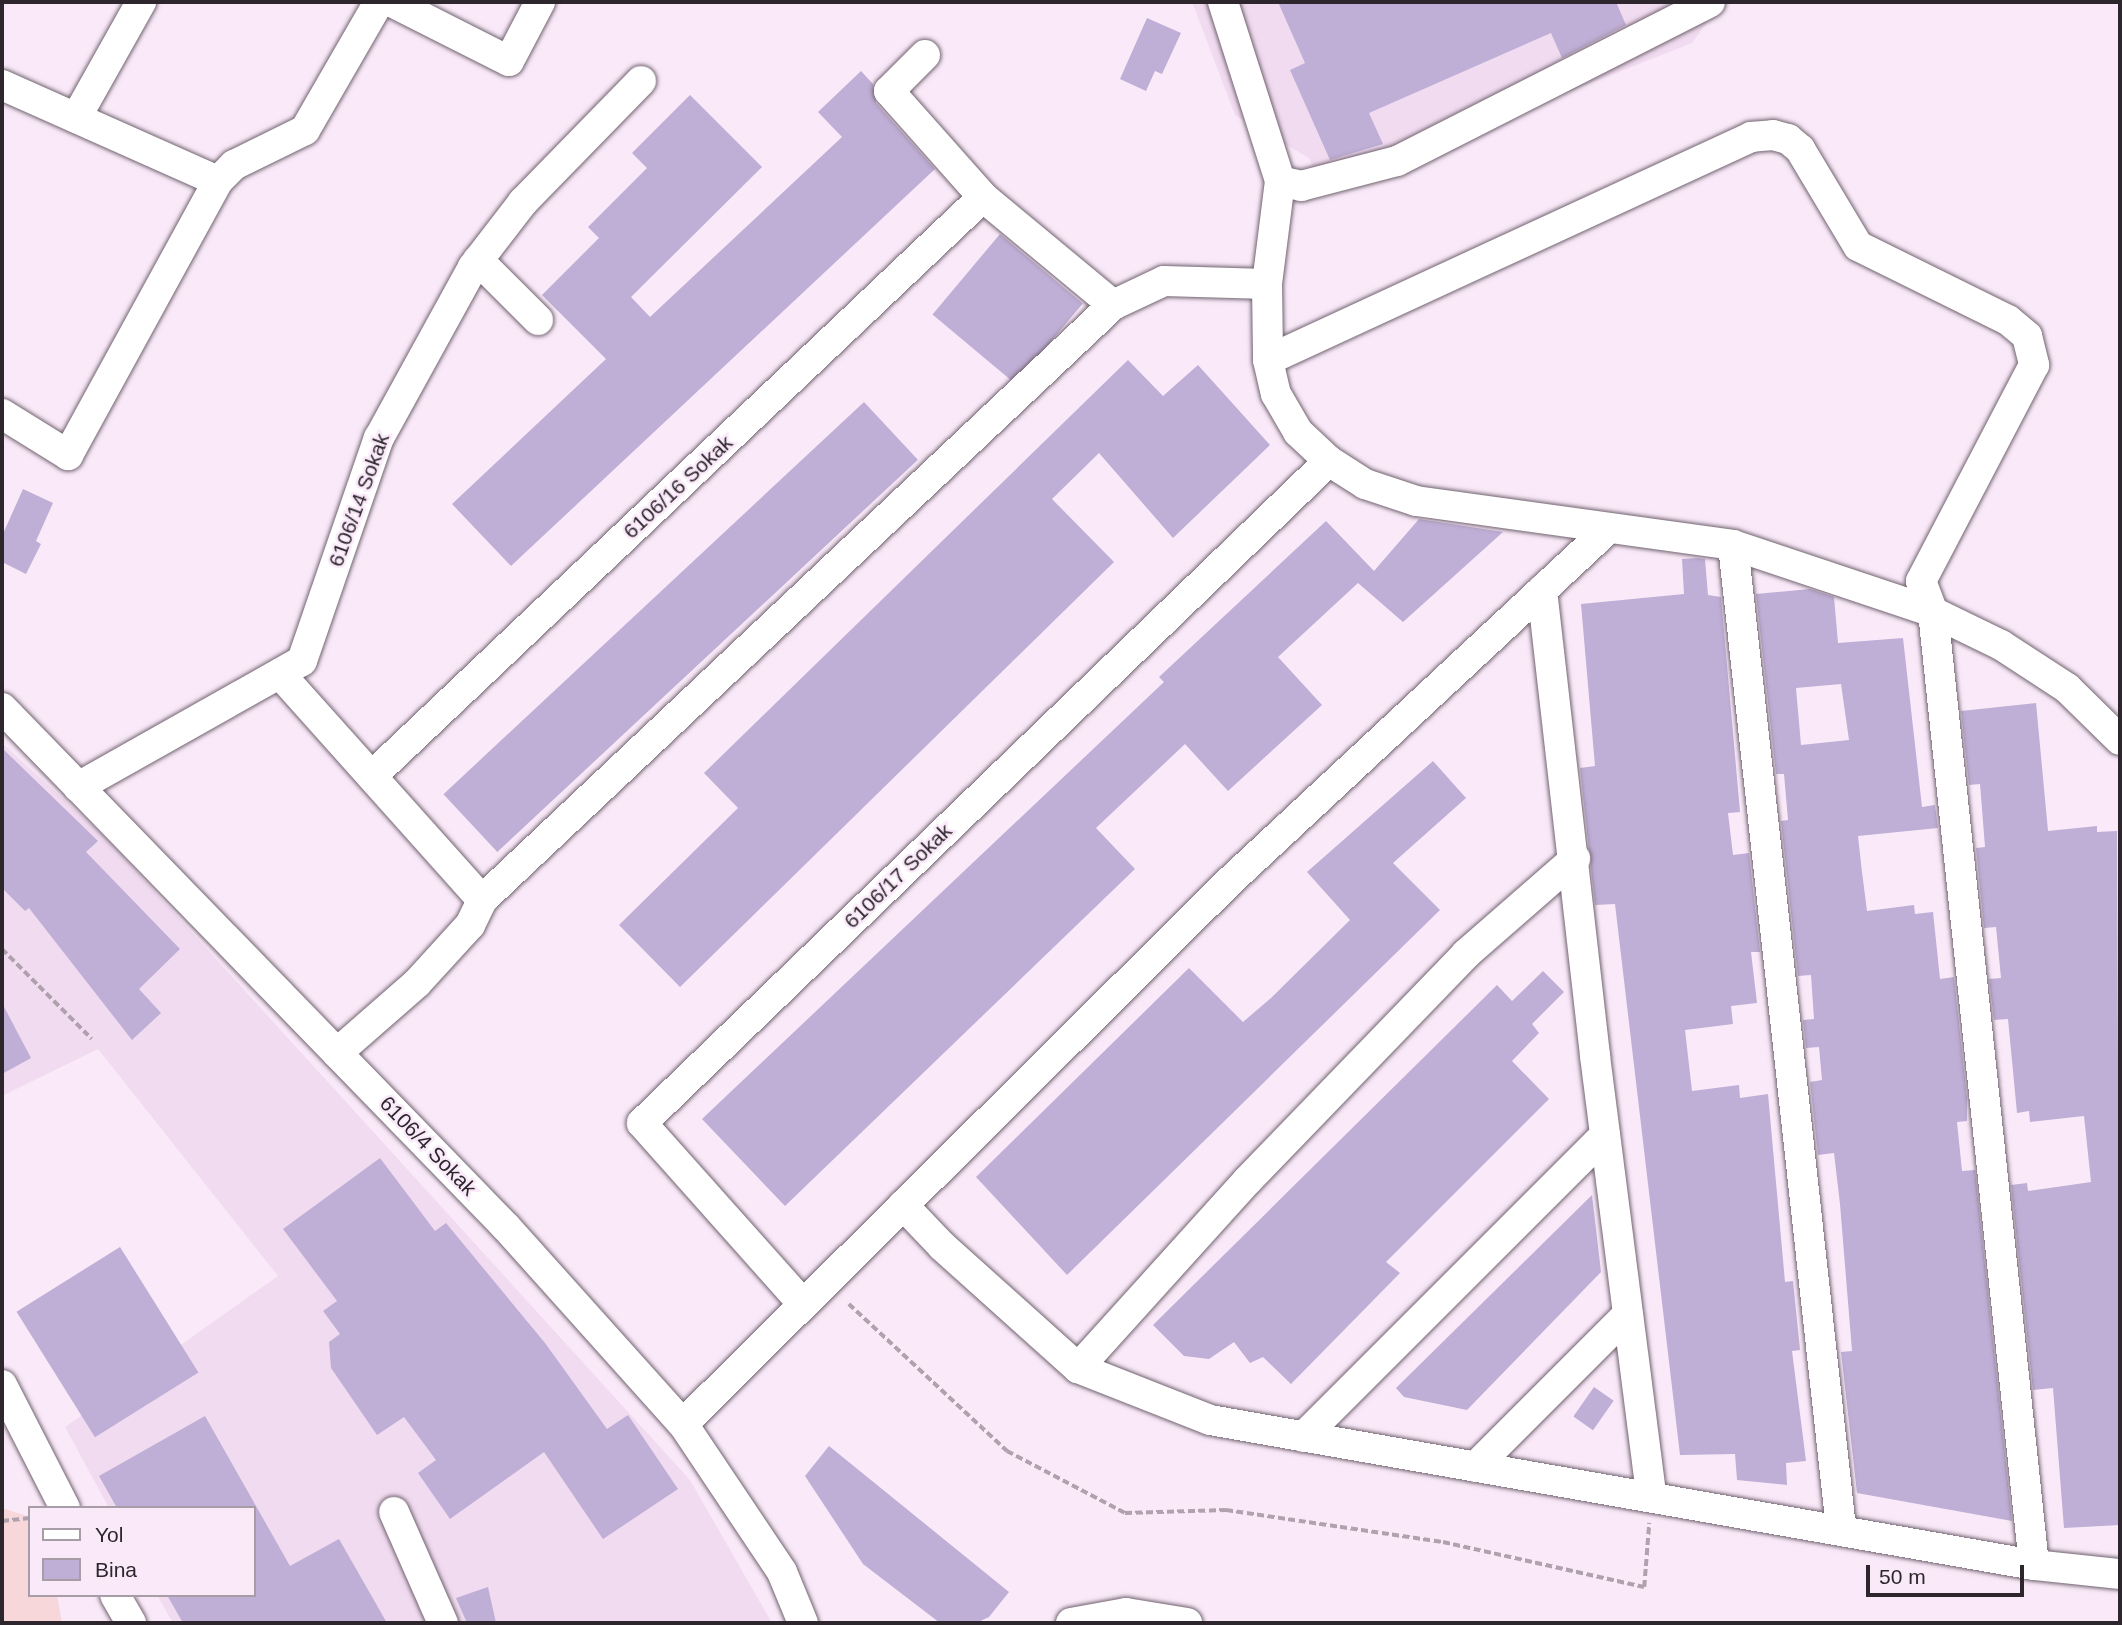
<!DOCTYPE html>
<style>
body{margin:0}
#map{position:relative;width:2122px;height:1625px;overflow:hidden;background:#faeaf9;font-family:Helvetica,sans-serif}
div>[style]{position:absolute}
.built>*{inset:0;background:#f1dbf0}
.green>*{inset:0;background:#f8d7da}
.building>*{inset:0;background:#bfaed5;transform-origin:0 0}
.path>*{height:3.5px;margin-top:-1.75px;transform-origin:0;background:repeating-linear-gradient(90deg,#afa2ae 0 7px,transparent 0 10.5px)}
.roads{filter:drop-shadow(0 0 2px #716370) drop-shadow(0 0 2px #716370)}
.minor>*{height:30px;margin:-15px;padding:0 15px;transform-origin:15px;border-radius:15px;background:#fff}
span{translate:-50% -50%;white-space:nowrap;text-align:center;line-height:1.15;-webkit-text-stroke:5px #faeaf9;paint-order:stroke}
.street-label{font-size:21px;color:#2d272d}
.frame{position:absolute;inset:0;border:4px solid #2d272d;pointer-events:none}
.legend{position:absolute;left:28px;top:1506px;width:228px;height:91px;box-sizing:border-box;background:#faeaf9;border:2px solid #a89ca7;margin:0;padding:9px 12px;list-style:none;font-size:21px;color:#2d272d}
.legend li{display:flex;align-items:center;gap:14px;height:35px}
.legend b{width:35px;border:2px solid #a89ca7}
.scale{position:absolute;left:1866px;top:1565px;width:158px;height:32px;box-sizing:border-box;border:4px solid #2d272d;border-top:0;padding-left:9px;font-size:21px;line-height:24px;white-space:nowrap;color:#2d272d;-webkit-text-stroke:5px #faeaf9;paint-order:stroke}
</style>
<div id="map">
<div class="built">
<div style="clip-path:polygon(1192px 2px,1722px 2px,1692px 43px,1321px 190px,1309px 158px,1235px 115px)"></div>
<div style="clip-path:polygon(2px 743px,106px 838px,690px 1480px,772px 1623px,173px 1623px,157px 1595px,254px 1595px,254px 1508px,109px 1508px,65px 1427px,278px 1276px,98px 1049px,2px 1096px)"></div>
</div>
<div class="green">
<div style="clip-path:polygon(2px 1508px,30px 1517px,30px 1595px,57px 1595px,62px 1623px,2px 1623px)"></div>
</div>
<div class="building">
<div style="clip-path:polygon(1278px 2px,1616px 2px,1626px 25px,1562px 58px,1551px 33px,1369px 113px,1383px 144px,1330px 160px,1290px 70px,1305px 63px)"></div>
<div style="clip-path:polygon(1147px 18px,1181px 33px,1162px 74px,1155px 71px,1146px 91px,1120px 79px)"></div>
<div style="clip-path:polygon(861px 71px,873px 84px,876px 103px,935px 169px,511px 566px,452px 504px,606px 359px,542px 295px,599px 238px,588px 227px,647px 168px,632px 153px,690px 95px,762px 167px,631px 297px,650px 317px,842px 137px,818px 112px)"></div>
<div style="left:1000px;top:234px;width:108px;height:105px;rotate:40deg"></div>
<div style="clip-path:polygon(1128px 360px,1163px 396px,1198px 365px,1270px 445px,1173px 538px,1099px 453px,1052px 499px,1114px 562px,680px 987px,619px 925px,738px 808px,704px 773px)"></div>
<div style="left:864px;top:402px;width:79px;height:575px;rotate:47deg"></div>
<div style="clip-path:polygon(23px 489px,53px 503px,36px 541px,41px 544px,26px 574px,2px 562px,2px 536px)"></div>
<div style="clip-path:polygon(1419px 519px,1503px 532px,1403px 622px,1358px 583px,1278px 657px,1322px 705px,1228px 791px,1185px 744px,1096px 828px,1135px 869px,785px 1206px,702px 1119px,1164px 682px,1159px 677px,1326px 521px,1374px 571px)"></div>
<div style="clip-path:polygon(1698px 558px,1705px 559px,1708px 595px,1721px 597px,1740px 812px,1728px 813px,1733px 855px,1749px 853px,1760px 952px,1751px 952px,1757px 1003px,1731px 1006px,1733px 1024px,1685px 1030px,1692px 1091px,1739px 1085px,1740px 1098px,1768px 1094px,1785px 1282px,1793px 1281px,1800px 1350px,1792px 1351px,1806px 1461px,1786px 1463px,1787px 1485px,1737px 1480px,1735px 1454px,1680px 1455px,1615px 904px,1595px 905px,1580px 768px,1595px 766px,1581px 604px,1684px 594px,1682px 559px)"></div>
<div style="clip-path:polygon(evenodd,1810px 589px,1834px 597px,1838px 643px,1903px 638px,1922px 807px,1935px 805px,1938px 828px,1858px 836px,1862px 872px,1867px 911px,1914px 905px,1915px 914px,1933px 912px,1940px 979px,1954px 977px,1967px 1098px,1967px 1121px,1957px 1122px,1962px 1171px,1975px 1170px,2012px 1521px,1857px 1493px,1841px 1352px,1852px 1351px,1840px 1204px,1834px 1153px,1818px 1155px,1810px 1082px,1822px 1080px,1819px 1047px,1806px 1048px,1803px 1020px,1814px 1019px,1811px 975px,1798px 976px,1781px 821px,1788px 820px,1784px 774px,1776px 774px,1756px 594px,1810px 589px,1841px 684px,1849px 740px,1801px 745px,1796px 688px,1841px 684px)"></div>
<div style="clip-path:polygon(2036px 703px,2048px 831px,2097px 826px,2097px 832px,2117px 831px,2120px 1525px,2064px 1528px,2053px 1388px,2033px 1390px,2011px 1185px,2027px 1183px,2028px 1191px,2091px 1182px,2084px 1116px,2030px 1122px,2029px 1111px,2017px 1113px,2008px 1019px,1994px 1020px,1989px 979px,2001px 978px,1996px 927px,1984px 928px,1976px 848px,1985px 847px,1980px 784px,1969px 785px,1961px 711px)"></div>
<div style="clip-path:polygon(2px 748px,98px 841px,86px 852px,180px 949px,139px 989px,161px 1013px,132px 1040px,29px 908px,25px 911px,2px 888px)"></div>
<div style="clip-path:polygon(1433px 761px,1466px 798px,1393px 863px,1440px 910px,1067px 1275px,976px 1177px,1189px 968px,1243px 1022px,1271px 998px,1350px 920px,1307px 872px)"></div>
<div style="clip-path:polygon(1543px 971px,1564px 992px,1532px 1024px,1539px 1033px,1512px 1061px,1549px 1099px,1386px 1262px,1400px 1273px,1291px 1384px,1263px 1357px,1250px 1363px,1234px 1342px,1209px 1359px,1184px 1356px,1153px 1325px,1497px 985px,1512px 1001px)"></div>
<div style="clip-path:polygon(2px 1003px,31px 1058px,2px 1074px)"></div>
<div style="clip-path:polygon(380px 1158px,435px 1231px,446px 1223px,545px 1343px,607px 1429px,628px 1415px,678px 1489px,603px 1539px,544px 1452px,450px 1519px,418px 1473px,436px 1460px,404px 1417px,377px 1435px,331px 1368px,329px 1342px,340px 1334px,323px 1311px,337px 1301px,283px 1229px)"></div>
<div style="clip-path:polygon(1592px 1195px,1601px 1272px,1467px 1410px,1404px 1397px,1396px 1388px)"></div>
<div style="left:120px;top:1247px;width:148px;height:122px;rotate:58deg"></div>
<div style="left:1594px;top:1387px;width:24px;height:36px;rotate:35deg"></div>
<div style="clip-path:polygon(205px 1416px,290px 1566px,339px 1539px,387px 1623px,183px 1623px,167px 1595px,254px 1595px,254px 1508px,117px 1508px,99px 1476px)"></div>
<div style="clip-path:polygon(829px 1446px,1009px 1592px,989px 1617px,976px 1623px,940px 1623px,863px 1564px,805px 1476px)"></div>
<div style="clip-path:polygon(488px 1587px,496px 1623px,467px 1623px,456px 1598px)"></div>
</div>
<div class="path">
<div style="left:2px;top:949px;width:127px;rotate:45deg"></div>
<div style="left:849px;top:1304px;width:216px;rotate:42.9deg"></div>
<div style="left:1007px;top:1451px;width:133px;rotate:27.7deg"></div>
<div style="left:1125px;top:1513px;width:101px;rotate:-1.7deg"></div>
<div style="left:1226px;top:1510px;width:219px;rotate:8.4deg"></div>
<div style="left:1443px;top:1542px;width:206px;rotate:12.6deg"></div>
<div style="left:1644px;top:1587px;width:64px;rotate:-85.5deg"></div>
<div style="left:2px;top:1521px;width:28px;rotate:-6deg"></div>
</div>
<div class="roads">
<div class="minor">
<div style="left:392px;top:2px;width:131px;rotate:26.8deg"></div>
<div style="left:509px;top:61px;width:67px;rotate:-62.3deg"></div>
<div style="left:1223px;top:2px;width:188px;rotate:72.3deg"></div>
<div style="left:1280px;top:181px;width:22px;rotate:13deg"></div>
<div style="left:1301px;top:186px;width:99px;rotate:-14.6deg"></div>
<div style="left:1397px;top:161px;width:351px;rotate:-26.9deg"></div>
<div style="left:925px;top:55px;width:51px;rotate:135deg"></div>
<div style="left:889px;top:91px;width:142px;rotate:48.4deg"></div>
<div style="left:983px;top:197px;width:169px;rotate:39.7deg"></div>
<div style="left:2px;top:85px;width:236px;rotate:24deg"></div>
<div style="left:76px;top:118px;width:133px;rotate:-60.7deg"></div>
<div style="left:1280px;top:181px;width:104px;rotate:97.2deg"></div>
<div style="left:1267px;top:284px;width:76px;rotate:89.2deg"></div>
<div style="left:1268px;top:360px;width:35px;rotate:77deg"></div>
<div style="left:1276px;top:394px;width:44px;rotate:59.9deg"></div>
<div style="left:1298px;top:432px;width:42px;rotate:43.1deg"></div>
<div style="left:1329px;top:461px;width:43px;rotate:32.6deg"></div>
<div style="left:1365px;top:484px;width:54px;rotate:18.4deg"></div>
<div style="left:1416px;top:501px;width:320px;rotate:7.9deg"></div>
<div style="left:1733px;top:545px;width:211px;rotate:18.5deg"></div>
<div style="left:1933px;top:612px;width:76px;rotate:25.9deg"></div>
<div style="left:2001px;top:645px;width:79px;rotate:33.1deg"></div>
<div style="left:2067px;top:688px;width:74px;rotate:44.5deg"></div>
<div style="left:478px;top:260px;width:85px;rotate:45deg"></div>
<div style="left:1268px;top:360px;width:532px;rotate:-24.78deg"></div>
<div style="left:1751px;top:137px;width:22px;rotate:-5deg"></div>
<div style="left:1773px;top:135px;width:16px;rotate:15deg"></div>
<div style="left:1788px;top:139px;width:16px;rotate:40deg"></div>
<div style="left:1800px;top:149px;width:113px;rotate:59.1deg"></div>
<div style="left:1858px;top:246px;width:167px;rotate:26.3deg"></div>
<div style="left:2008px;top:320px;width:25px;rotate:40deg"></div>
<div style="left:2027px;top:336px;width:30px;rotate:76deg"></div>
<div style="left:2034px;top:365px;width:244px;rotate:117.6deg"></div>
<div style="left:1921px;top:581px;width:33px;rotate:69deg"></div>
<div style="left:1933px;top:612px;width:958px;rotate:83.95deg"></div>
<div style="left:2px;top:414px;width:78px;rotate:31.8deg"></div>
<div style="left:68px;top:455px;width:312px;rotate:-61.3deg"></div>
<div style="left:218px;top:181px;width:23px;rotate:-45deg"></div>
<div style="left:234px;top:165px;width:79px;rotate:-26.2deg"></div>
<div style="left:305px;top:130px;width:148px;rotate:-60deg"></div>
<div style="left:1733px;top:545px;width:989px;rotate:83.73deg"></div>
<div style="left:1542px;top:590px;width:469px;rotate:83.5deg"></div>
<div style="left:1595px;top:1056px;width:444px;rotate:82.7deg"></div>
<div style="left:280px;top:674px;width:303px;rotate:48.2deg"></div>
<div style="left:482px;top:900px;width:867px;rotate:-43.32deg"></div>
<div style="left:1113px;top:305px;width:56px;rotate:-25.2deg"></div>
<div style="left:1164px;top:281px;width:103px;rotate:1.7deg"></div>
<div style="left:2px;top:708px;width:723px;rotate:45.84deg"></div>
<div style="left:506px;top:1227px;width:265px;rotate:48.1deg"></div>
<div style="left:683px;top:1424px;width:178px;rotate:56.2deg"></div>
<div style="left:782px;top:1572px;width:55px;rotate:67.6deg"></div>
<div style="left:372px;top:776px;width:842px;rotate:-43.46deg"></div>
<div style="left:78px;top:787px;width:257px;rotate:-29.4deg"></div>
<div style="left:302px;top:661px;width:236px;rotate:-71deg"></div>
<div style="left:379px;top:438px;width:195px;rotate:-61.2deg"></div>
<div style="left:473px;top:267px;width:82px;rotate:-52.4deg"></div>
<div style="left:523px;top:202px;width:169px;rotate:-45.7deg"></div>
<div style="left:337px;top:1053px;width:106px;rotate:-41.2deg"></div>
<div style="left:417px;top:983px;width:79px;rotate:-47.6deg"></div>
<div style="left:470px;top:925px;width:28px;rotate:-64deg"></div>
<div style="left:903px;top:1205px;width:57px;rotate:46.4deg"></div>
<div style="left:942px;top:1246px;width:183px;rotate:41.9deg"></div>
<div style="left:1078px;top:1368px;width:142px;rotate:21.5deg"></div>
<div style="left:1210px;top:1420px;width:837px;rotate:9.98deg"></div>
<div style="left:2034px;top:1565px;width:86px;rotate:6deg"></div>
<div style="left:803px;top:1304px;width:242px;rotate:-131.7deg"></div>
<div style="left:642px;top:1123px;width:954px;rotate:-43.94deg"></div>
<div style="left:1078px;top:1368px;width:253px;rotate:-47.9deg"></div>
<div style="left:1248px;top:1180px;width:314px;rotate:-46deg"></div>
<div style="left:1466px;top:954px;width:145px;rotate:-41.1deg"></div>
<div style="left:2px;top:1385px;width:138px;rotate:62.9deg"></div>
<div style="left:683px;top:1424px;width:769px;rotate:-44.79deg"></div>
<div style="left:1229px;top:882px;width:518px;rotate:-42.97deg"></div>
<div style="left:1303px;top:1437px;width:427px;rotate:-45deg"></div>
<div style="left:1475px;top:1467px;width:216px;rotate:-45deg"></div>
<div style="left:394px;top:1512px;width:121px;rotate:66.2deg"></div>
<div style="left:115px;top:1595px;width:32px;rotate:60deg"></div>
<div style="left:1071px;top:1623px;width:56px;rotate:-10.3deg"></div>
<div style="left:1126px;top:1613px;width:62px;rotate:9.3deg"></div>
</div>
</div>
<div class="street-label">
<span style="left:678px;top:487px;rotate:-43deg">6106/16 Sokak</span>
<span style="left:359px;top:500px;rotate:-70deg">6106/14 Sokak</span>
<span style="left:898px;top:876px;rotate:-44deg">6106/17 Sokak</span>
<span style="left:428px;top:1146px;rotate:46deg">6106/4 Sokak</span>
</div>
<div class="frame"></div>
<ul class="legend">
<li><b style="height:9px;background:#fff"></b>Yol</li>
<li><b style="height:19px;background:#bfaed5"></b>Bina</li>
</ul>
<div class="scale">50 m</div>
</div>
